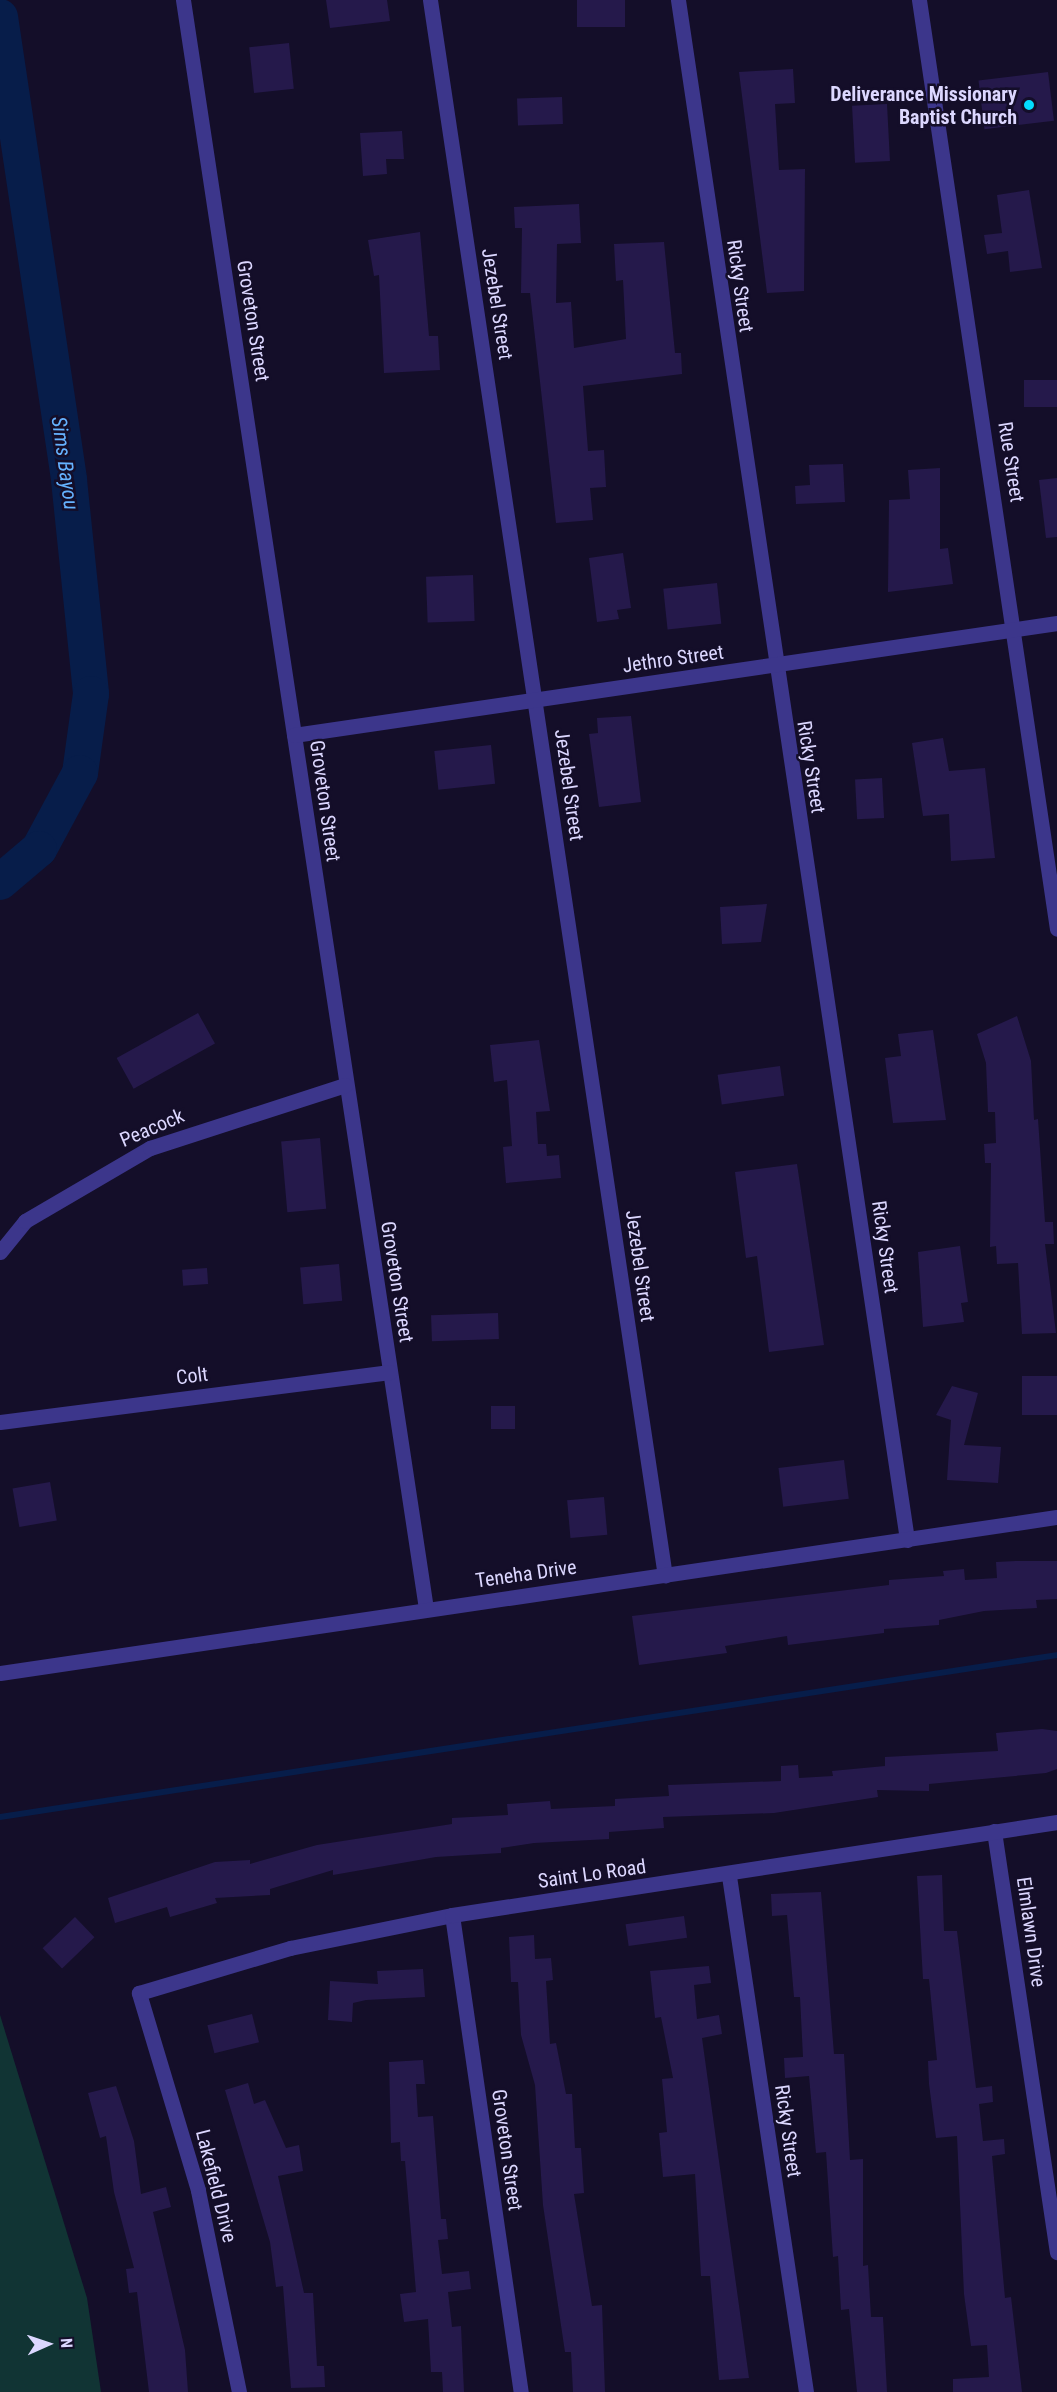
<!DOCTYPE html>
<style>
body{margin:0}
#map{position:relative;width:1057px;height:2392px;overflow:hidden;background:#140e29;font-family:"Roboto Condensed",sans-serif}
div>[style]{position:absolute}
.green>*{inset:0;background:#113434}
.stream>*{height:6px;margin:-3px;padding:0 3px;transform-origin:3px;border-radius:3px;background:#071d4a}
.river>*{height:36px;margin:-18px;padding:0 18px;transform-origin:18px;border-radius:18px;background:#071d4a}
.building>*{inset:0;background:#25194b;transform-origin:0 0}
.minor>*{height:15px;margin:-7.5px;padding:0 7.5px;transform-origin:7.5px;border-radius:7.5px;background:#3c368b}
.dots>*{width:16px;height:16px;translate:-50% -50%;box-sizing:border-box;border:3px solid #140e29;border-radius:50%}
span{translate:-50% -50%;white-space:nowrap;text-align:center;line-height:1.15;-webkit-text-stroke:5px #140e29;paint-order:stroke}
.poi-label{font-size:20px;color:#dcd7ff;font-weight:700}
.right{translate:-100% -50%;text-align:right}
.street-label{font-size:20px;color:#dcd7ff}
.water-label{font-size:21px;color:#65b2ff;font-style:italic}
.north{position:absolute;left:18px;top:2314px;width:60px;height:60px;-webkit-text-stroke:4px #140e29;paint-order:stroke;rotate:87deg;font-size:16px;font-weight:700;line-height:24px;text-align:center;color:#dcd7ff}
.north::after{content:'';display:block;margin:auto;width:21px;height:27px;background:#dcd7ff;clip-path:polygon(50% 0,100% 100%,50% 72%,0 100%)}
</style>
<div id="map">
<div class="green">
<div style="clip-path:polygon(0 2015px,87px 2298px,101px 2392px,0 2392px)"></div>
</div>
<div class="stream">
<div style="left:0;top:1817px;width:1069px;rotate:-8.71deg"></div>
</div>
<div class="river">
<div style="left:0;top:17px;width:468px;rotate:81.5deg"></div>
<div style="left:69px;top:480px;width:215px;rotate:84.1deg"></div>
<div style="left:91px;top:694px;width:80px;rotate:97.9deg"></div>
<div style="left:80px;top:773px;width:86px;rotate:118.3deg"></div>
<div style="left:39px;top:849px;width:51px;rotate:139.8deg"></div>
</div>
<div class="building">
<div style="clip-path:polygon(326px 0,387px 0,390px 21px,330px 28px)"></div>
<div style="left:577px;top:0;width:48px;height:27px"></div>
<div style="left:289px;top:43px;width:46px;height:40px;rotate:84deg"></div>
<div style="clip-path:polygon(793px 69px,795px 103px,775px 104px,779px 170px,805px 169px,804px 291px,767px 293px,739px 72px)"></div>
<div style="left:1048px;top:72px;width:49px;height:70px;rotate:83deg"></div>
<div style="left:562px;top:97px;width:27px;height:45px;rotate:88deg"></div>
<div style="left:887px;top:104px;width:57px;height:35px;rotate:87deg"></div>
<div style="clip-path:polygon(402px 131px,404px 159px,386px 159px,387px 174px,363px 176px,360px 133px)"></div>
<div style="clip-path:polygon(1029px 190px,1042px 268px,1010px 272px,1008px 251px,987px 254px,984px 235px,1002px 233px,997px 195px)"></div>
<div style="clip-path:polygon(579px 204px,581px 243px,557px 244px,556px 303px,571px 302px,574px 348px,626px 339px,623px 280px,616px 281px,614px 244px,664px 242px,675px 353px,681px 353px,682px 374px,583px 386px,588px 451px,604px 450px,606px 487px,590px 488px,593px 520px,556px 523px,530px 293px,521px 293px,522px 228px,515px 228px,514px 207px)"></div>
<div style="clip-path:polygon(420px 232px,429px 336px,438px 336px,440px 370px,384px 373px,379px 275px,374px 276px,368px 240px)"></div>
<div style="left:1057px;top:380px;width:27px;height:33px;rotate:90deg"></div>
<div style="clip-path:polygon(843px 464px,845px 502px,796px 504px,795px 486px,810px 485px,809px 465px)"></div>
<div style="clip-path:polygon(940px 468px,940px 549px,948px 548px,953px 584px,888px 592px,889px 500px,910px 499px,908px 470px)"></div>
<div style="clip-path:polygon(1057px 478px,1057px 537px,1046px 538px,1039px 480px)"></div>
<div style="clip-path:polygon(623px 553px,631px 608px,617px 610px,619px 619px,597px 622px,589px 558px)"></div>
<div style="left:473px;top:575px;width:46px;height:47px;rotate:88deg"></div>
<div style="left:717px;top:583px;width:41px;height:54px;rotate:84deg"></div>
<div style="clip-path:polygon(631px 716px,641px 802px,599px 807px,589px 734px,598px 733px,597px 718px)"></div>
<div style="clip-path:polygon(943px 738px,949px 771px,985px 768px,995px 858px,951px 861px,949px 814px,923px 816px,912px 743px)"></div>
<div style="left:491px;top:745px;width:39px;height:57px;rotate:84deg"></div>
<div style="left:882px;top:778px;width:40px;height:27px;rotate:87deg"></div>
<div style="clip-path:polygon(767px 904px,761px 942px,722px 944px,720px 907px)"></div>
<div style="left:198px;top:1013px;width:35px;height:93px;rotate:61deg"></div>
<div style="clip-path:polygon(1017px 1016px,1031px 1061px,1034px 1120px,1038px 1119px,1045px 1222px,1053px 1222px,1054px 1244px,1045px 1244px,1056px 1333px,1022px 1334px,1018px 1263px,997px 1264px,996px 1246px,990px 1247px,991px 1163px,985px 1163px,984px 1144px,996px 1143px,995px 1112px,988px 1112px,986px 1063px,977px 1034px)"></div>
<div style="clip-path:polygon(933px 1030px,946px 1120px,893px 1123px,885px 1058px,901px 1056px,898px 1034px)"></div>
<div style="clip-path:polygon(539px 1040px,550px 1111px,536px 1112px,538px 1144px,546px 1144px,547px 1156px,559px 1155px,561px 1178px,506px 1183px,503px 1147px,512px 1146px,507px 1080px,494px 1082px,490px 1045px)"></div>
<div style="left:780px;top:1066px;width:30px;height:63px;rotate:82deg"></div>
<div style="left:320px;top:1138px;width:71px;height:39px;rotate:85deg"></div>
<div style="clip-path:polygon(797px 1164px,824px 1345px,769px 1352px,757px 1256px,746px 1258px,735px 1172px)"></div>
<div style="clip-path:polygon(960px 1246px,968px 1302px,961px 1303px,964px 1322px,923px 1327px,918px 1252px)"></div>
<div style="left:339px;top:1264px;width:37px;height:39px;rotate:85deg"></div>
<div style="left:207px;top:1268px;width:16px;height:25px;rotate:86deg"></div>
<div style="left:498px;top:1313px;width:26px;height:67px;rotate:88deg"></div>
<div style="left:1057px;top:1376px;width:39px;height:35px;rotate:90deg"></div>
<div style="clip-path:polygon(952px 1386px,978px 1393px,964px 1445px,1001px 1447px,998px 1483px,947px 1480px,951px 1420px,936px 1415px)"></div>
<div style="left:491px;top:1406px;width:24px;height:23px"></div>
<div style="left:844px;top:1460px;width:39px;height:66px;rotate:83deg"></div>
<div style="left:50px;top:1482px;width:39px;height:38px;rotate:80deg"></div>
<div style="left:604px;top:1497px;width:38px;height:37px;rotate:85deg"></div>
<div style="clip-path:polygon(1016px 1561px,1057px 1561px,1057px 1599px,1036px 1600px,1037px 1608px,984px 1611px,939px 1620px,939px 1625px,884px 1629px,884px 1633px,788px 1645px,787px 1636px,725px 1646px,727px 1653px,639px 1665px,632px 1616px,889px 1585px,889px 1580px,944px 1576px,943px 1571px,964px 1569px,965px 1580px,997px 1578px,996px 1562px)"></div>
<div style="clip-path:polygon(1042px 1729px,1057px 1731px,1057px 1769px,1046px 1773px,929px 1784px,929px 1791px,877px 1790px,878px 1797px,774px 1813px,663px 1817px,664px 1828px,609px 1832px,609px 1839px,534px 1843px,501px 1848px,501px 1853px,436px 1857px,333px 1875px,333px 1870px,270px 1889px,270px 1895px,215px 1898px,217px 1903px,170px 1917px,167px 1907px,115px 1923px,108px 1898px,215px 1862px,250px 1860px,250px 1864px,317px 1845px,452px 1824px,452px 1818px,508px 1815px,507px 1804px,550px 1801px,551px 1809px,615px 1806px,615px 1799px,669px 1796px,668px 1785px,781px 1781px,781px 1766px,798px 1765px,799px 1778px,833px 1776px,832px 1771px,885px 1766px,885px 1757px,998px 1751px,996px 1733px)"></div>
<div style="clip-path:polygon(942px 1875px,944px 1931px,957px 1931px,976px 2088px,992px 2086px,993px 2102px,979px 2104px,983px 2141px,1004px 2139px,1005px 2154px,992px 2156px,1005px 2298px,1011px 2297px,1022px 2392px,953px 2392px,953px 2379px,989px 2377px,987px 2345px,971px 2346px,964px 2294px,957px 2136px,936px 2138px,929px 2084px,928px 2061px,937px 2060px,929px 1979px,923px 1979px,917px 1876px)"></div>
<div style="clip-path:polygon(821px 1892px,834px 2054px,844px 2054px,850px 2160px,863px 2159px,863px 2266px,868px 2265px,871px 2317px,883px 2317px,887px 2392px,857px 2392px,849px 2309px,841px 2310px,838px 2256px,833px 2257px,826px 2152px,816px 2153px,809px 2076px,785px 2078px,784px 2058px,803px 2057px,800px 1997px,794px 1997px,787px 1915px,772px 1916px,771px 1894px)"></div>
<div style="left:684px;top:1916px;width:22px;height:59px;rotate:82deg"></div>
<div style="left:75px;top:1917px;width:28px;height:45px;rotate:46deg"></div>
<div style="clip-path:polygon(534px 1935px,535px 1959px,551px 1958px,553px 1980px,546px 1981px,550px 2044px,556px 2043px,566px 2094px,572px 2094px,575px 2148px,581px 2148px,584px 2193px,574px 2194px,592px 2306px,602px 2305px,605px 2392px,573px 2392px,571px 2352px,565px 2352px,543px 2205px,535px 2085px,521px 2035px,518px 1982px,511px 1982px,509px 1937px)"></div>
<div style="clip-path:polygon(709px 1966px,711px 1983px,694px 1985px,697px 2019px,719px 2015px,722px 2034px,702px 2038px,749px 2378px,719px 2380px,710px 2276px,701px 2276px,695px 2174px,663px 2177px,659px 2133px,667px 2132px,662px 2079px,673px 2078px,661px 2017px,655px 2018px,650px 1971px)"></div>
<div style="clip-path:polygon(423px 1969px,425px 1997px,366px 2000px,353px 2003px,352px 2022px,328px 2020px,330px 1981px,378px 1984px,377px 1971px)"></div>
<div style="left:252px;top:2014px;width:29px;height:46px;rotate:76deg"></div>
<div style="clip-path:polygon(423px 2060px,425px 2084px,416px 2084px,418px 2117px,433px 2116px,441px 2219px,446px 2219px,448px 2239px,438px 2240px,442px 2274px,469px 2271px,471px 2289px,448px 2292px,452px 2327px,461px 2326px,464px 2392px,443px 2392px,442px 2372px,431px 2372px,428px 2319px,404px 2322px,400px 2294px,416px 2292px,405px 2161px,401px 2161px,400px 2142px,391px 2143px,389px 2062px)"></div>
<div style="clip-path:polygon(248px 2083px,254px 2104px,265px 2100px,286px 2148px,299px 2145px,303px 2171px,278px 2176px,304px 2293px,313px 2293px,317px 2366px,324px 2366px,325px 2387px,291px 2388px,283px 2286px,276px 2287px,270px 2242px,225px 2090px)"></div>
<div style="clip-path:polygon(116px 2086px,134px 2141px,141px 2194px,166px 2187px,171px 2207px,153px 2212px,185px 2350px,188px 2392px,149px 2392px,137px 2292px,129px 2293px,126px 2269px,134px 2268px,114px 2192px,106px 2136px,100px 2138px,88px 2093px)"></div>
</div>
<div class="minor">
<div style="left:183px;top:0;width:1627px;rotate:81.41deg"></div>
<div style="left:430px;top:0;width:1593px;rotate:81.52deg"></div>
<div style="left:678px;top:0;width:1557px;rotate:81.54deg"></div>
<div style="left:919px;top:0;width:939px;rotate:81.55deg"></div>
<div style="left:294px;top:735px;width:771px;rotate:-8.35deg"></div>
<div style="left:0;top:1252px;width:40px;rotate:-51deg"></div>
<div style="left:25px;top:1221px;width:145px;rotate:-30.3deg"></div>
<div style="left:150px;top:1148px;width:205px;rotate:-17.9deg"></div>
<div style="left:0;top:1422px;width:393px;rotate:-7.3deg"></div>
<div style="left:0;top:1673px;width:1068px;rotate:-8.4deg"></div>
<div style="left:994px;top:1831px;width:426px;rotate:81.5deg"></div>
<div style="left:729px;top:1876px;width:522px;rotate:81.51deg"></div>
<div style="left:452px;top:1915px;width:482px;rotate:81.8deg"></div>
<div style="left:239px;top:2392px;width:206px;rotate:-101.5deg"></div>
<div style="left:198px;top:2190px;width:206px;rotate:-106.7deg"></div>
<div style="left:139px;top:1993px;width:158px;rotate:-16.6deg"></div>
<div style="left:290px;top:1948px;width:165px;rotate:-11.5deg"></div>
<div style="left:452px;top:1915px;width:612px;rotate:-8.74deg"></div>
</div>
<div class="dots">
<div style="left:1029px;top:105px;background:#03ddff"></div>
</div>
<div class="poi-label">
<span class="right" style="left:1017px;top:106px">Deliverance Missionary<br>Baptist Church</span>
</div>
<div class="street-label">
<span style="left:740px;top:286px;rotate:82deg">Ricky Street</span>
<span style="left:497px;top:304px;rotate:81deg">Jezebel Street</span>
<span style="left:253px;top:321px;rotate:81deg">Groveton Street</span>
<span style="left:1011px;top:462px;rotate:81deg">Rue Street</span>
<span style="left:673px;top:659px;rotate:-8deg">Jethro Street</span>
<span style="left:811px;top:767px;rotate:81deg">Ricky Street</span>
<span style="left:569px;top:785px;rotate:82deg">Jezebel Street</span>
<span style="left:325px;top:801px;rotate:82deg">Groveton Street</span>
<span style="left:152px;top:1128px;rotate:-23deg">Peacock</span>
<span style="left:885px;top:1247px;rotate:82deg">Ricky Street</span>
<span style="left:640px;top:1266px;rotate:82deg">Jezebel Street</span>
<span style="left:397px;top:1282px;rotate:81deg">Groveton Street</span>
<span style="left:192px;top:1376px;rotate:-7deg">Colt</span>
<span style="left:526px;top:1574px;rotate:-8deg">Teneha Drive</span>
<span style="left:592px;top:1874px;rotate:-8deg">Saint Lo Road</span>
<span style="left:1031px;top:1932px;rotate:82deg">Elmlawn Drive</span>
<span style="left:788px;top:2131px;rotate:82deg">Ricky Street</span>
<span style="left:507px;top:2150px;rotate:82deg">Groveton Street</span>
<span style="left:216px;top:2186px;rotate:76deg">Lakefield Drive</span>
</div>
<div class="water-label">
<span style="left:65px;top:463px;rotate:82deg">Sims Bayou</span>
</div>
<div class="north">N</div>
</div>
